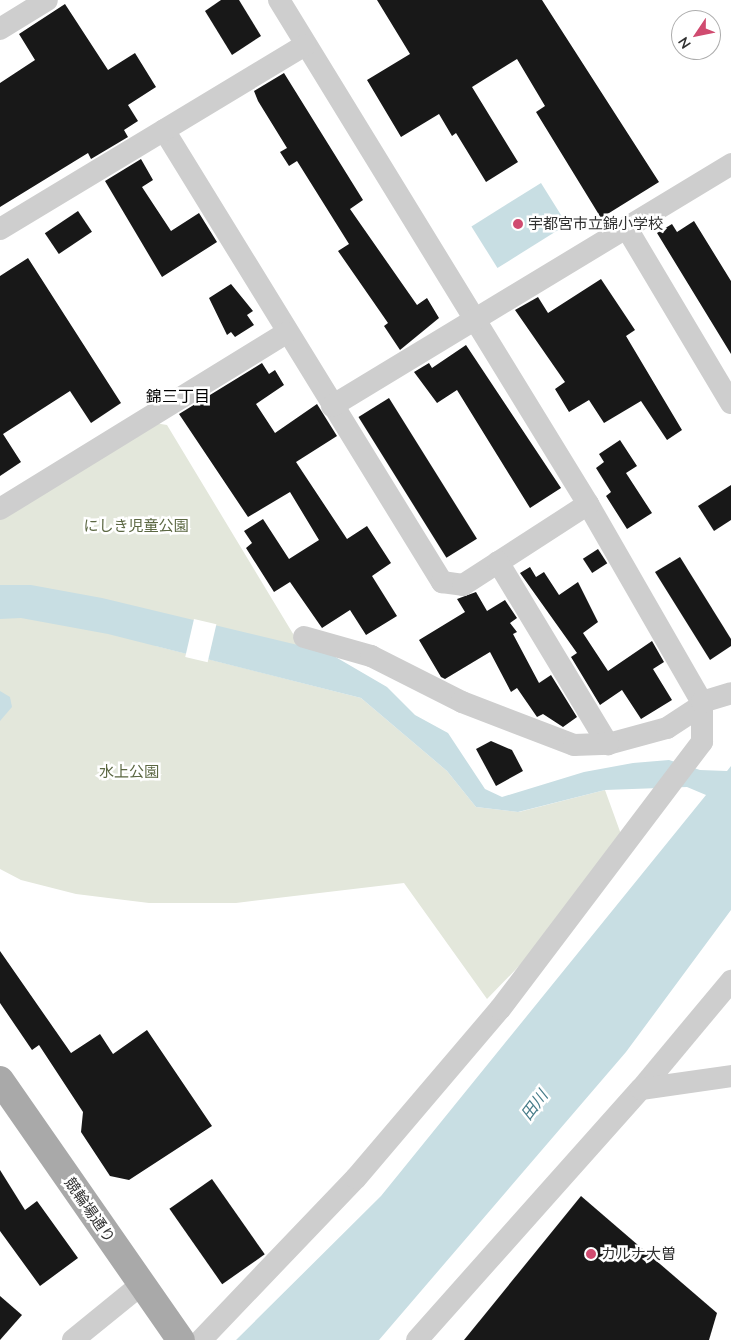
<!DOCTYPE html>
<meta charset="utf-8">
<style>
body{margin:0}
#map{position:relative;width:731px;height:1340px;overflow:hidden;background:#fff;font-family:Mulish,"Noto Sans JP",sans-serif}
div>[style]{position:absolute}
.green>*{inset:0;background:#e3e7db}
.water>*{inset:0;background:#c8dee3;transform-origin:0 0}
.pier>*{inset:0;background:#fff;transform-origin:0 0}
.building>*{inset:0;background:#181818;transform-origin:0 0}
.street>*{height:22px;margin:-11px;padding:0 11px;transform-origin:11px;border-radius:11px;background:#cecece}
.primary>*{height:28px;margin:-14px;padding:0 14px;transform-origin:14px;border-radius:14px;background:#a9a9a9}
.dots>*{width:14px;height:14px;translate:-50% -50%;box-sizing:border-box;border:2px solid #fff;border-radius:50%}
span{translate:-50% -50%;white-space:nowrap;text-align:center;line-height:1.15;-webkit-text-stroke:5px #fff;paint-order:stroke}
.poi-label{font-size:15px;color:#313131}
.left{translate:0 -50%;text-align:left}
.park-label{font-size:15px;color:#5c6843}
.street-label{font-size:15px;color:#313131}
.neighbourhood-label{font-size:16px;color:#000}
.water-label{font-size:16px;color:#487d8a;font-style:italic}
.north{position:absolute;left:671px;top:10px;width:50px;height:50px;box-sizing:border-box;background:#fff;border:1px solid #adadad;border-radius:50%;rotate:236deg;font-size:14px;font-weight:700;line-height:20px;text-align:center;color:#313131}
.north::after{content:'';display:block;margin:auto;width:18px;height:22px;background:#d04b70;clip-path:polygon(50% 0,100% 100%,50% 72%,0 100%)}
</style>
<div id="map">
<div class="green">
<div style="clip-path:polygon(155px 423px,167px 425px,301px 647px,156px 646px,361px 698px,447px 771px,476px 807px,519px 812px,605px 790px,622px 837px,521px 964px,487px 999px,404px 883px,236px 903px,149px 903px,76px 894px,21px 880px,0 869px,0 518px)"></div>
</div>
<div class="water">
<div style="left:541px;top:183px;width:49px;height:82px;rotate:58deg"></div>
<div style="clip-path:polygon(0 585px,31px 585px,102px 598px,327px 652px,387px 687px,415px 715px,448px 733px,485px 789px,502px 797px,584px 772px,633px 763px,669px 760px,700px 770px,727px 771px,731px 766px,731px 910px,626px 1052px,379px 1340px,236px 1340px,381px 1196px,706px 795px,687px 787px,605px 790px,518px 812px,476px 807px,447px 771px,361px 698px,108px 634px,21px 618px,0 619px)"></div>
<div style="clip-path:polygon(0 691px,10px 697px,12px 707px,0 721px)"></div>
</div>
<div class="pier">
<div style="left:194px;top:619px;width:23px;height:39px;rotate:13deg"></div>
</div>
<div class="building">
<div style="clip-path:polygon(221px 0,239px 0,261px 36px,232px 55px,205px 11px)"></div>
<div style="clip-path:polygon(377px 0,542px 0,659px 182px,601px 218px,536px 112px,545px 106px,517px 59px,472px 87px,518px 162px,486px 182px,456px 133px,452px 136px,439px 114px,401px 137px,367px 80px,410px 54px)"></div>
<div style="clip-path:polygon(65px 4px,108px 70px,135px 53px,156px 87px,128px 105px,138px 121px,124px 130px,128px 137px,91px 159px,88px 153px,0 207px,0 83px,35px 60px,19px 34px)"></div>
<div style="clip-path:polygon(284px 73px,363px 200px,350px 209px,417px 305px,427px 298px,439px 318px,400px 350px,384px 326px,388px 323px,338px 251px,349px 244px,297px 161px,289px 166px,280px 152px,287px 148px,258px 101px,254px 91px)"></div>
<div style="clip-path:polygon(141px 159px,153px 180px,142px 187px,171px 231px,199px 213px,217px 242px,162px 277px,105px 181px)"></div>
<div style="left:78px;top:211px;width:25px;height:40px;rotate:56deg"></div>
<div style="clip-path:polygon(694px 221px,731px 281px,731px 354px,657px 233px,672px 224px,677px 232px)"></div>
<div style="clip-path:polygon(28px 258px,121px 403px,91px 423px,70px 391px,3px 434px,21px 462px,0 476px,0 276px)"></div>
<div style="clip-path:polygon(601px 279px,635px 330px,626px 336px,682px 430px,667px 440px,641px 401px,604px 423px,589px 400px,569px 412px,555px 389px,565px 382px,515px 310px,538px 297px,548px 313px)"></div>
<div style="clip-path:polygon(231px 284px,253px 311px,247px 315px,254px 325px,235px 337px,231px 332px,227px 335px,209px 298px)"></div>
<div style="clip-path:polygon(466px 345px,561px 488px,530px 508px,457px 390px,437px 403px,414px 372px,429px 363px,432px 368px)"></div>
<div style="clip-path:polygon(262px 363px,269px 374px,275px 370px,284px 385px,256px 404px,275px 433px,317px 404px,337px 436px,296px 462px,347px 539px,367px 526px,391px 563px,372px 576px,397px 616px,366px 635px,350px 610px,322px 628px,290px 582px,274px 592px,246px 548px,252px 543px,244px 531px,263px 519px,289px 559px,319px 540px,290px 492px,248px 517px,179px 414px)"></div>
<div style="left:389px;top:398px;width:166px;height:36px;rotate:58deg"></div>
<div style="clip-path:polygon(620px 440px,637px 466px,626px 473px,652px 513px,627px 529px,606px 496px,611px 492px,596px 468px,604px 462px,599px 454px)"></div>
<div style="clip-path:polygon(731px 485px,731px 520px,714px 531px,698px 506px)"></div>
<div style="left:598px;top:549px;width:17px;height:18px;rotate:57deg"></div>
<div style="clip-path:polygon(680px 557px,731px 639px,731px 646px,710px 660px,655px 572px)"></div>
<div style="clip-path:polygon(530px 567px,536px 577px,544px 572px,559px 595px,578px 582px,598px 622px,583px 633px,608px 671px,652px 641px,664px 662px,653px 669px,672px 700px,641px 719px,622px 690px,600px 705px,571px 657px,577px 653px,520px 573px)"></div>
<div style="clip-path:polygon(476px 592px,487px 611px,505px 600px,517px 618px,510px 623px,517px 632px,513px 634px,539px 683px,551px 675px,577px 717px,563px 727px,543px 714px,537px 717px,517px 688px,511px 692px,490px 652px,445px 679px,441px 677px,419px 640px,465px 612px,457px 599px)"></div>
<div style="clip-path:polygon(491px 741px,512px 750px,523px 771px,496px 786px,476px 749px)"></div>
<div style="clip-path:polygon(0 951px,71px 1053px,100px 1034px,113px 1054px,147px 1030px,212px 1126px,129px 1180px,110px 1176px,81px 1132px,83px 1112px,39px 1045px,32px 1050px,0 1003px)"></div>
<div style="clip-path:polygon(0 1170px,25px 1210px,37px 1201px,78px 1258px,40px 1286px,0 1231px)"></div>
<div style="left:212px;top:1179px;width:92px;height:52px;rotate:55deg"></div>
<div style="clip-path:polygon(581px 1196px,717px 1313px,709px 1340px,464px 1340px)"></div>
<div style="clip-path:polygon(0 1296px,22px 1315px,0 1340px)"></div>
</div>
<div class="street">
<div style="left:279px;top:0;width:591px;rotate:58.49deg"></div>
<div style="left:588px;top:504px;width:228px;rotate:60.1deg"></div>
<div style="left:0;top:29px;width:55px;rotate:-31.7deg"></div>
<div style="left:164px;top:130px;width:531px;rotate:58.41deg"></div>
<div style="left:442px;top:582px;width:21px;rotate:8deg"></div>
<div style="left:463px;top:585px;width:149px;rotate:-32.9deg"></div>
<div style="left:626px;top:227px;width:205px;rotate:59.2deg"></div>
<div style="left:0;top:229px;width:356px;rotate:-31.1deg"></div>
<div style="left:332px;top:406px;width:467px;rotate:-31.2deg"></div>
<div style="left:0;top:509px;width:336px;rotate:-31.6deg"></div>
<div style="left:498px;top:562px;width:213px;rotate:58.9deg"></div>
<div style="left:608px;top:744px;width:61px;rotate:-15.2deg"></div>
<div style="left:667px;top:728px;width:42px;rotate:-33.3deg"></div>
<div style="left:304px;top:637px;width:70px;rotate:15.8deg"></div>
<div style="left:371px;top:656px;width:102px;rotate:26.8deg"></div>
<div style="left:462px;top:702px;width:120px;rotate:21deg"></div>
<div style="left:574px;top:745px;width:34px;rotate:-2deg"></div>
<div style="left:641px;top:1089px;width:141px;rotate:-50.2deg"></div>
<div style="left:73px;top:1340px;width:89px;rotate:-39.1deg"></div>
<div style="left:201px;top:1340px;width:224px;rotate:-46.3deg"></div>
<div style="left:356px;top:1178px;width:222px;rotate:-49.6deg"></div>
<div style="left:500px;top:1009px;width:335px;rotate:-52.9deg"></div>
<div style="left:702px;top:742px;width:40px;rotate:-90deg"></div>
<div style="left:702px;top:702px;width:30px;rotate:-17deg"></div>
<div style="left:417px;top:1340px;width:336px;rotate:-48.3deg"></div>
<div style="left:641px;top:1089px;width:91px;rotate:-8.2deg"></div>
</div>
<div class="primary">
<div style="left:0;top:1080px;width:317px;rotate:55.2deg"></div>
</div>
<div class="dots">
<div style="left:518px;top:224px;background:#d04b70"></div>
<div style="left:591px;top:1254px;background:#d04b70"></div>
</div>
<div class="poi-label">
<span class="left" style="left:528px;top:224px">宇都宮市立錦小学校</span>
<span class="left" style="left:601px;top:1254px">カルナ大曽</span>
</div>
<div class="park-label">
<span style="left:136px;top:526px">にしき児童公園</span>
<span style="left:129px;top:772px">水上公園</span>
</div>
<div class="street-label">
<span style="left:90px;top:1210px;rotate:55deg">競輪場通り</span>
</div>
<div class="neighbourhood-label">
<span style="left:178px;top:396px">錦三丁目</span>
</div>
<div class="water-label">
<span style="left:534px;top:1105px;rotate:-53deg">田川</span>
</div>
<div class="north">N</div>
</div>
